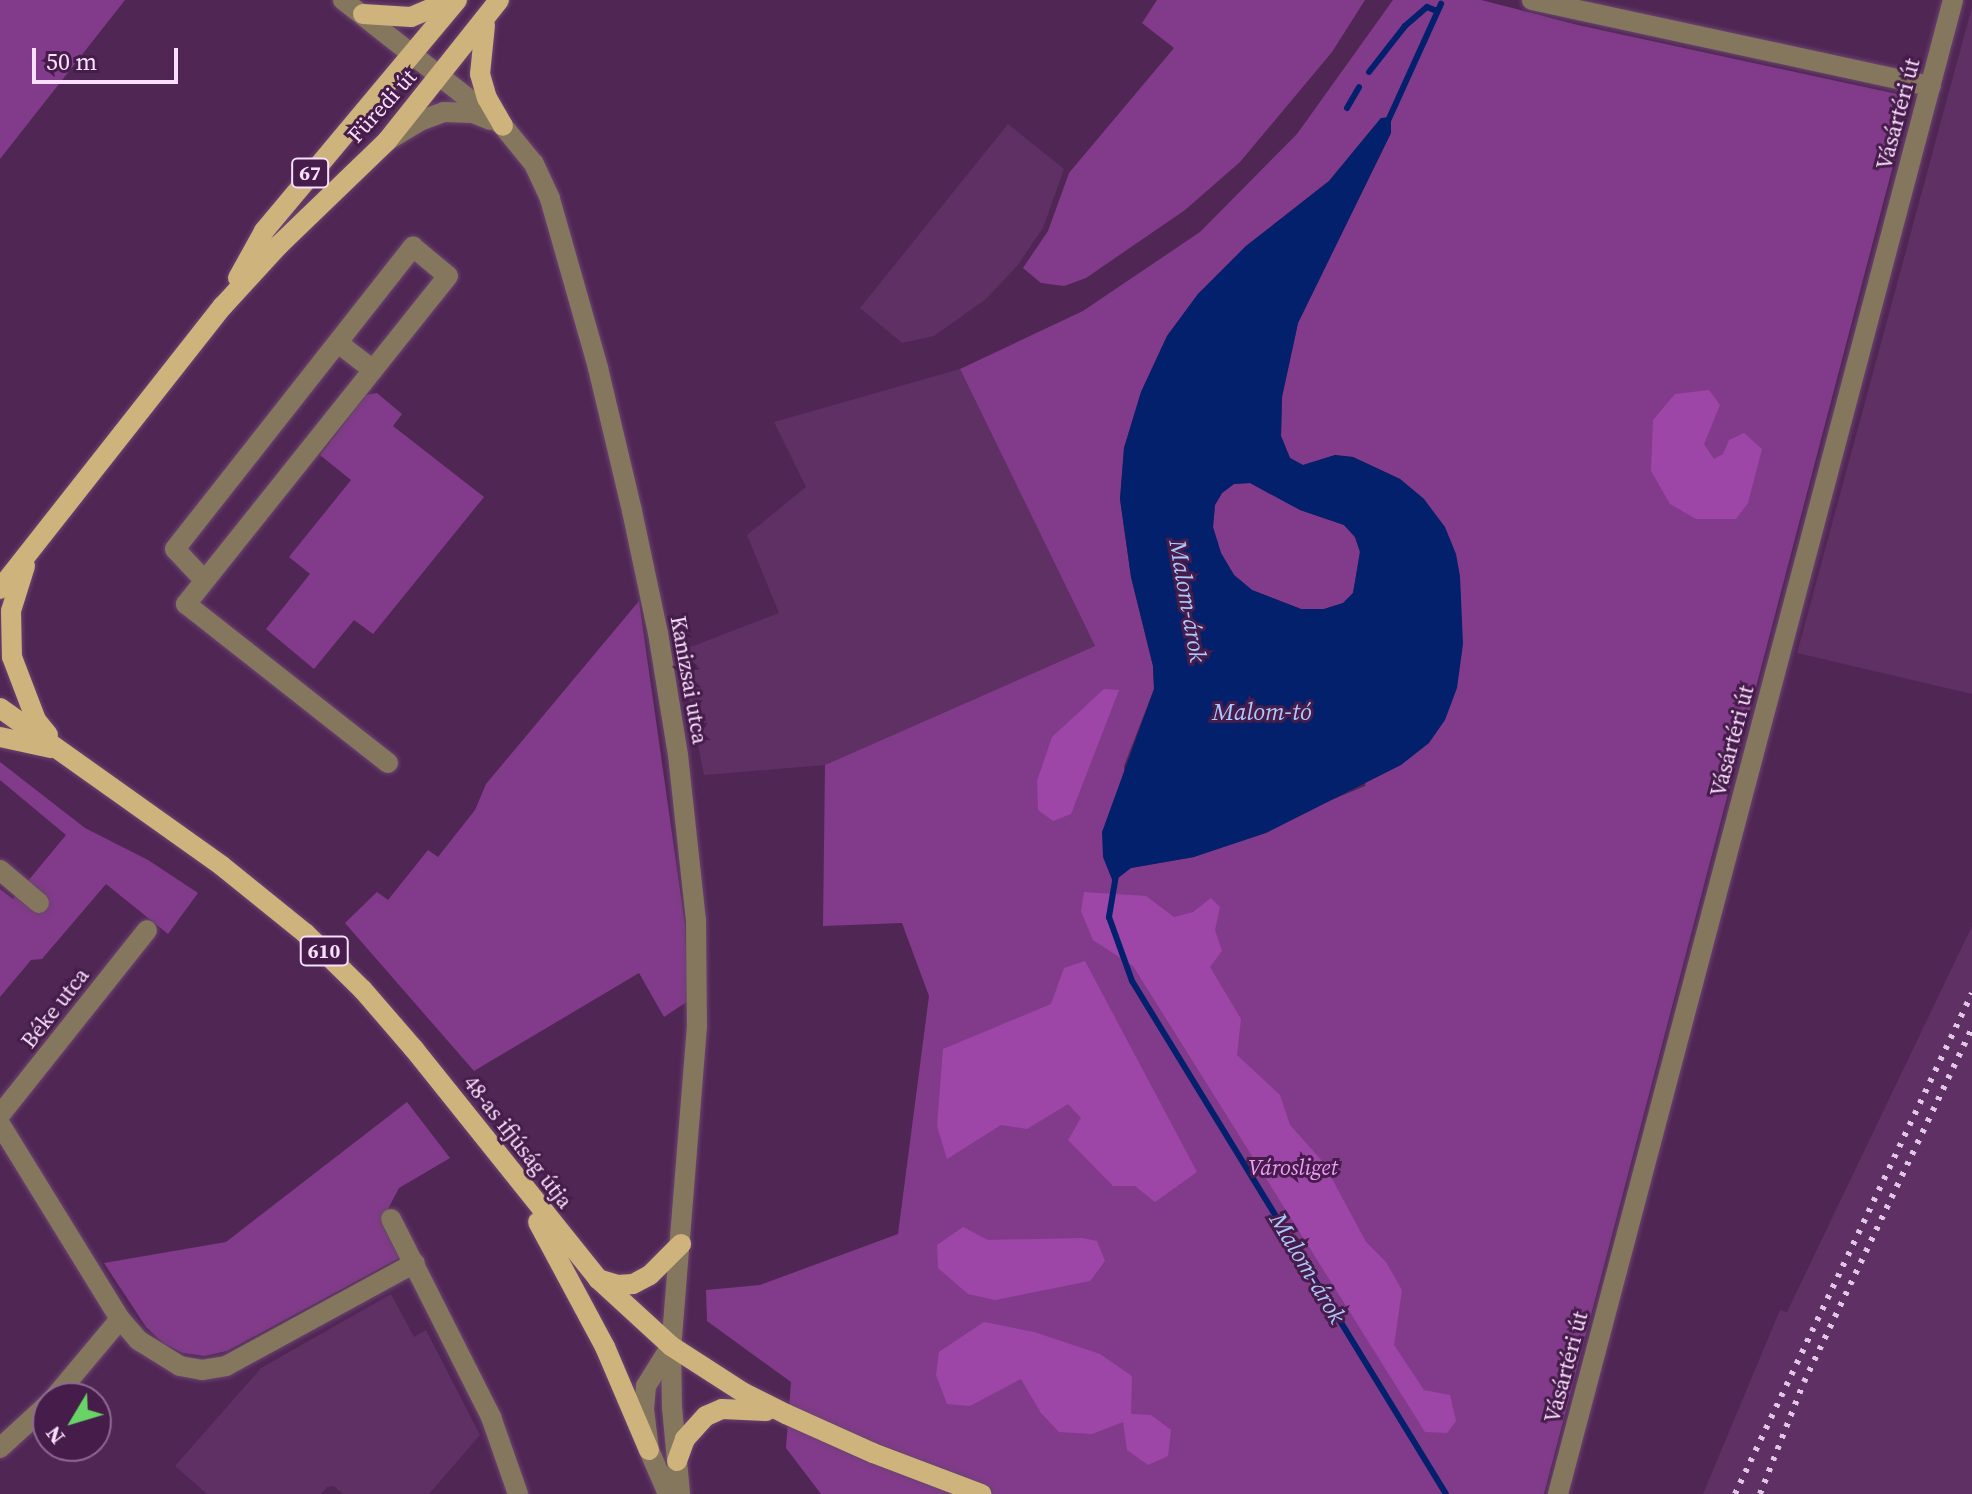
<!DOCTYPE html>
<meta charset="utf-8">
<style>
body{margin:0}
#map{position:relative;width:1972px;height:1494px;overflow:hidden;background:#502655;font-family:"Source Serif 4",serif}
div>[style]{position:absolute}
.built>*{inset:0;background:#5e3064}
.green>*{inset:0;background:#823b8a}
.forest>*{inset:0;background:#9d46a8}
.water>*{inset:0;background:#02206c}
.stream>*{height:6px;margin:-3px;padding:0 3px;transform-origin:3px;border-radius:3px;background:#02206c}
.roads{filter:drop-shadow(0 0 2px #6b4470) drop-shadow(0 0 2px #6b4470)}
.minor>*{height:20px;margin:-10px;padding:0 10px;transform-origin:10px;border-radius:10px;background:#85775d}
.major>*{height:20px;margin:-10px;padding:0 10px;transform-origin:10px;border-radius:10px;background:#cfb37c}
.rail>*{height:6px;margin-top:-3px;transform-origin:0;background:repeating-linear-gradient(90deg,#e2c6e5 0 4px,transparent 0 12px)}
span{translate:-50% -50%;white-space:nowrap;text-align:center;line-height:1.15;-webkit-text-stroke:6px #451c4a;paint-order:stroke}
.shield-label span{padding:2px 6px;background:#451c4a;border:2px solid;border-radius:6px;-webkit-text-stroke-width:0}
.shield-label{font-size:20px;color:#f8dffb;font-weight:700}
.street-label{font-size:22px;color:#f8dffb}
.park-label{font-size:22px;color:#f19bfb;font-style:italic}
.water-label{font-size:24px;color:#acc8fd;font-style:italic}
.north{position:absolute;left:32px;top:1382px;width:80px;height:80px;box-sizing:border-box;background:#451c4a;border:2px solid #8d6a91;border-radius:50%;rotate:232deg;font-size:22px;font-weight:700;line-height:32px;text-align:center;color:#f8dffb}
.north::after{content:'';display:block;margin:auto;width:28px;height:36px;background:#68d465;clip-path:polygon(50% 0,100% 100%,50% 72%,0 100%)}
.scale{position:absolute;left:32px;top:48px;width:146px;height:36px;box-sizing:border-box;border:4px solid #f8dffb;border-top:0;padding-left:10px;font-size:24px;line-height:28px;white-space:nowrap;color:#f8dffb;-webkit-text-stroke:6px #451c4a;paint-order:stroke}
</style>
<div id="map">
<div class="built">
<div style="clip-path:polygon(1972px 7px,1972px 694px,1797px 653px)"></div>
<div style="clip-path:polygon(1008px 124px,1064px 169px,1043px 228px,1017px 266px,986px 299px,934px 336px,902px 343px,860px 308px)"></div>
<div style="clip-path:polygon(960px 369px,1095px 646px,825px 765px,704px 775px,680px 651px,779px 613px,747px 535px,806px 487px,774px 422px)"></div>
<div style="clip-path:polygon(1972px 926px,1972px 1494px,1703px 1494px,1780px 1310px,1787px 1312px)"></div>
<div style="clip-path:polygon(391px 1294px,414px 1337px,426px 1330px,480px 1435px,429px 1494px,343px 1494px,334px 1486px,327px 1487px,321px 1494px,207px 1494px,175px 1466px,261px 1368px)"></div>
</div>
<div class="green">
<div style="clip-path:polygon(0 0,125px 0,0 159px)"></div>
<div style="clip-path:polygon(1157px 0,1365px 0,1332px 52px,1240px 162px,1185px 210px,1086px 278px,1064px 286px,1041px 283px,1023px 268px,1048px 231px,1069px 173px,1174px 48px,1142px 23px)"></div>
<div style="clip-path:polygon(evenodd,1393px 0,1481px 0,1578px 25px,1911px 97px,1544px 1494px,821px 1494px,786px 1448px,791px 1382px,707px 1321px,706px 1290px,760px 1285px,898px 1234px,929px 996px,902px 923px,823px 926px,825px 765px,1095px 646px,960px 369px,1083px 311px,1200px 232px,1297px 134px,1393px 0,1381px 118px,1391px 133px,1298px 323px,1282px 397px,1281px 436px,1290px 458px,1303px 465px,1335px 455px,1353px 457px,1400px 479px,1424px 499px,1365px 786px,1194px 857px,1131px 868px,1124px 766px,1154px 689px,1153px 666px,1131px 577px,1120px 499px,1124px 448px,1141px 392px,1167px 336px,1198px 294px,1246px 246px,1329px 181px,1381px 118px)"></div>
<div style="clip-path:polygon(377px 393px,402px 414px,393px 426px,484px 497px,373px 634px,354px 620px,314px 669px,266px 629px,310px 574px,289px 557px,351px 480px,320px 455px,366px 395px)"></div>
<div style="clip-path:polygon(1250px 483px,1300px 510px,1344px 525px,1355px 537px,1360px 552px,1353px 593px,1343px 603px,1324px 609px,1301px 609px,1252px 590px,1234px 575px,1221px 553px,1213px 527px,1215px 505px,1222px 493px,1234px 484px)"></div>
<div style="clip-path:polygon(639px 601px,685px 925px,688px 1001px,664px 1017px,639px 973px,474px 1071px,345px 923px,377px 892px,388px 900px,428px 850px,438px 857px,475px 810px,486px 784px)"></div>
<div style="clip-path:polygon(0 762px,85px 828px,148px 860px,198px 893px,168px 934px,106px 884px,42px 959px,31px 960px,0 997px,0 889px,13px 899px,66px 835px,0 780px)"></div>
<div style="clip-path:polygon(407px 1102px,450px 1158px,399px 1188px,381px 1222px,399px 1258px,227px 1351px,205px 1356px,183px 1353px,163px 1343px,146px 1327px,104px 1263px,226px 1242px)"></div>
</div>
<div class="forest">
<div style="clip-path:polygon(1709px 390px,1720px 405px,1704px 444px,1714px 459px,1723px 454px,1729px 440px,1744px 433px,1762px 449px,1748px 503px,1736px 519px,1696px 519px,1670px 504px,1651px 471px,1653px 420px,1675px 394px)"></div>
<div style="clip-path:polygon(1104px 689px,1119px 690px,1071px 814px,1053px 821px,1038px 810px,1037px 781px,1052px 737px)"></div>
<div style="clip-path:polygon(1084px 892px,1146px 896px,1174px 917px,1193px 912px,1211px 898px,1220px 907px,1215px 930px,1222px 951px,1210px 967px,1241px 1019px,1237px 1055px,1280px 1095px,1290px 1125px,1323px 1162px,1366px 1242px,1386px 1262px,1402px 1290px,1394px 1345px,1424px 1390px,1450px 1395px,1456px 1421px,1447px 1433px,1425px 1432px,1133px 966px,1093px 940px,1081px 911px)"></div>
<div style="clip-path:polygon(1085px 961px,1197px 1172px,1155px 1202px,1135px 1186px,1113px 1186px,1068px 1140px,1081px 1118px,1068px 1104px,1027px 1129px,1001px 1125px,947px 1159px,937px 1126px,943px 1049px,1051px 1004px,1064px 968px)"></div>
<div style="clip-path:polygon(963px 1227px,988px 1240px,1082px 1238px,1097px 1241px,1105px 1261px,1090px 1281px,995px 1300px,968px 1294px,938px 1268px,937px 1245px)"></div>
<div style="clip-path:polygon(984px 1322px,1034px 1332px,1100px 1354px,1132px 1376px,1131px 1414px,1151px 1415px,1171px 1430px,1168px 1456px,1148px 1465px,1127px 1450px,1123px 1422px,1092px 1434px,1059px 1432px,1041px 1413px,1021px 1379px,970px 1406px,947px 1404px,936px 1375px,939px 1352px)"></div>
</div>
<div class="water">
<div style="clip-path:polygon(evenodd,1391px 117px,1391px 133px,1298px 323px,1282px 397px,1281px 436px,1290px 458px,1303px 465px,1335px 455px,1353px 457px,1400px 479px,1424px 499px,1445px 527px,1456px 554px,1460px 576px,1463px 644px,1457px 688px,1445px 720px,1429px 743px,1401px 765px,1266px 833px,1194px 857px,1131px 868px,1113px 882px,1103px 857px,1102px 832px,1154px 689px,1153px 666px,1131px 577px,1120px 499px,1124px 448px,1141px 392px,1167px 336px,1198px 294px,1246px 246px,1329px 181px,1381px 118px,1391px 117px,1250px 483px,1300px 510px,1344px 525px,1355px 537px,1360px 552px,1353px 593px,1343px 603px,1324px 609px,1301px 609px,1252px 590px,1234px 575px,1221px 553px,1213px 527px,1215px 505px,1222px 493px,1234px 484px,1250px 483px)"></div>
</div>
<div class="stream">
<div style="left:1369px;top:72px;width:58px;rotate:-52deg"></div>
<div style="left:1405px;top:26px;width:29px;rotate:-41deg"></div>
<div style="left:1427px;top:7px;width:11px;rotate:22deg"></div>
<div style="left:1347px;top:108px;width:24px;rotate:-60deg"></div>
<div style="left:1387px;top:123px;width:131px;rotate:-65.6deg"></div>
<div style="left:1116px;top:875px;width:43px;rotate:99.5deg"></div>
<div style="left:1109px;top:917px;width:68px;rotate:70.2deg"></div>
<div style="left:1132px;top:981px;width:601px;rotate:58.53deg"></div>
</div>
<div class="roads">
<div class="minor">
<div style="left:343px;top:0;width:204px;rotate:38.2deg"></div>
<div style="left:503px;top:126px;width:49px;rotate:50.8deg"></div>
<div style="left:534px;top:164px;width:38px;rotate:65deg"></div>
<div style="left:550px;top:199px;width:176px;rotate:74.1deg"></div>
<div style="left:598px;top:368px;width:147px;rotate:76.6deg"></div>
<div style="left:632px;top:511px;width:125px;rotate:78deg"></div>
<div style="left:658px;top:633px;width:124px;rotate:80.7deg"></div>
<div style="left:678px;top:755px;width:166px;rotate:83.8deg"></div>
<div style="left:696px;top:920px;width:106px;rotate:89.5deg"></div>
<div style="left:697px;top:1026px;width:321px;rotate:94.6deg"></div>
<div style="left:671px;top:1346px;width:61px;rotate:89.1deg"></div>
<div style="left:672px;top:1407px;width:87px;rotate:84.7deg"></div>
<div style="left:1532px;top:0;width:408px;rotate:12.2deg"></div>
<div style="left:390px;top:139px;width:37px;rotate:-31deg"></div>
<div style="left:422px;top:120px;width:23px;rotate:-20deg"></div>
<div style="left:444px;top:112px;width:29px;rotate:2deg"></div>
<div style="left:473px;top:113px;width:18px;rotate:22deg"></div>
<div style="left:338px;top:343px;width:44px;rotate:37.6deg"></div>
<div style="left:204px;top:580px;width:42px;rotate:-133.1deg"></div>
<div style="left:175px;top:549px;width:385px;rotate:-51.8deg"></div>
<div style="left:413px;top:247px;width:45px;rotate:39.6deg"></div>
<div style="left:448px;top:276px;width:420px;rotate:128.6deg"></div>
<div style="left:186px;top:604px;width:257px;rotate:38.2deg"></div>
<div style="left:0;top:870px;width:51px;rotate:40.2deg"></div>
<div style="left:0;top:1115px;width:236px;rotate:-51.5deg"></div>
<div style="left:0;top:1124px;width:229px;rotate:58.4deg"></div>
<div style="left:120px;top:1319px;width:28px;rotate:49deg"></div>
<div style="left:138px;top:1340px;width:49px;rotate:31.8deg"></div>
<div style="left:180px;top:1366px;width:22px;rotate:10deg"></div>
<div style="left:202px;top:1370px;width:24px;rotate:-9deg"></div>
<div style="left:226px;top:1366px;width:215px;rotate:-28.6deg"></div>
<div style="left:391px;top:1219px;width:222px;rotate:63.2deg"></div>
<div style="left:491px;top:1417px;width:82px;rotate:70.7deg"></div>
<div style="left:54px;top:1398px;width:103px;rotate:-50.1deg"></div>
<div style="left:0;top:1448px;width:65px;rotate:-42.5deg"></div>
<div style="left:668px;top:1494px;width:48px;rotate:-113.4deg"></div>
<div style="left:649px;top:1450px;width:41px;rotate:-97deg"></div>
<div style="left:644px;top:1409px;width:23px;rotate:-85deg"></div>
<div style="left:646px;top:1386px;width:47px;rotate:-58deg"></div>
<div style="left:1558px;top:1494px;width:1545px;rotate:-75.19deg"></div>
</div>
<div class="major">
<div style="left:363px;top:14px;width:48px;rotate:3.6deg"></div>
<div style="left:411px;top:17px;width:43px;rotate:-23deg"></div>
<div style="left:485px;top:25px;width:49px;rotate:95.8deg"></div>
<div style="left:480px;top:74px;width:25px;rotate:74deg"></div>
<div style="left:487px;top:98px;width:32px;rotate:60deg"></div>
<div style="left:238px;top:278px;width:54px;rotate:-61deg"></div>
<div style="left:264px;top:231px;width:301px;rotate:-50.1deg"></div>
<div style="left:25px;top:566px;width:47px;rotate:107.3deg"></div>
<div style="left:11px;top:611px;width:46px;rotate:88.8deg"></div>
<div style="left:12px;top:657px;width:67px;rotate:69.1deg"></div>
<div style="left:36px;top:720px;width:19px;rotate:51deg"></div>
<div style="left:0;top:589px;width:360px;rotate:-51.8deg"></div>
<div style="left:223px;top:306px;width:83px;rotate:-47.4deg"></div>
<div style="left:279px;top:245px;width:150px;rotate:-43.9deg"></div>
<div style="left:387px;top:141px;width:180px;rotate:-51.5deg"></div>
<div style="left:0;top:708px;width:272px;rotate:35.4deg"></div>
<div style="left:222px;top:866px;width:107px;rotate:38.9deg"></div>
<div style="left:305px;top:933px;width:81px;rotate:44.5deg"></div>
<div style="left:363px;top:990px;width:78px;rotate:49.2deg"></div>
<div style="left:414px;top:1049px;width:295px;rotate:51.3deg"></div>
<div style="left:598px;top:1279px;width:99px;rotate:42.5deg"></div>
<div style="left:671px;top:1346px;width:87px;rotate:32.8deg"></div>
<div style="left:744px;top:1393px;width:47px;rotate:26.6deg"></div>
<div style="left:786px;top:1414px;width:95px;rotate:24.1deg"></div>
<div style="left:873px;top:1453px;width:116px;rotate:20.8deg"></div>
<div style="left:0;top:737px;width:52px;rotate:12.2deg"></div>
<div style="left:538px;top:1222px;width:142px;rotate:61.8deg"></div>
<div style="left:605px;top:1347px;width:112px;rotate:66.9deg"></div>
<div style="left:598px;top:1279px;width:21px;rotate:17deg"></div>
<div style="left:618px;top:1285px;width:15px;rotate:-4deg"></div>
<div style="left:633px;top:1284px;width:19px;rotate:-28deg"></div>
<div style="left:650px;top:1275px;width:44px;rotate:-45deg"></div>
<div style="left:677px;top:1461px;width:23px;rotate:-70deg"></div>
<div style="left:685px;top:1439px;width:31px;rotate:-48deg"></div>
<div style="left:706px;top:1416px;width:17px;rotate:-24deg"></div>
<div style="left:722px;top:1409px;width:44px;rotate:2.6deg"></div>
</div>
</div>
<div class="rail">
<div style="left:1735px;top:1494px;width:554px;rotate:-64.68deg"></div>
<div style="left:1760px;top:1494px;width:120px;rotate:-68.6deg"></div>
<div style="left:1804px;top:1382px;width:392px;rotate:-64.6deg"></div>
</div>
<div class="shield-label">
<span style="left:310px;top:173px">67</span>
<span style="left:324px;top:951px">610</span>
</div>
<div class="street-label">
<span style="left:382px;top:106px;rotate:-48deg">Füredi út</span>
<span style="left:1898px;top:114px;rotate:-75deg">Vásártéri út</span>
<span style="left:689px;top:680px;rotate:80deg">Kanizsai utca</span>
<span style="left:1732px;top:741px;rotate:-75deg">Vásártéri út</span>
<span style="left:55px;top:1008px;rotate:-52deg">Béke utca</span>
<span style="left:518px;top:1142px;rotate:52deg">48-as ifjúság útja</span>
<span style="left:1566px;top:1367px;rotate:-75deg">Vásártéri út</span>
</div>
<div class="park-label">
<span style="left:1293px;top:1168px">Városliget</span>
</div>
<div class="water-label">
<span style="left:1188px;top:601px;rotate:80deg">Malom-árok</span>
<span style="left:1262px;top:712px">Malom-tó</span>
<span style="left:1308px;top:1268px;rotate:59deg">Malom-árok</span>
</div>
<div class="north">N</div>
<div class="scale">50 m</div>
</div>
